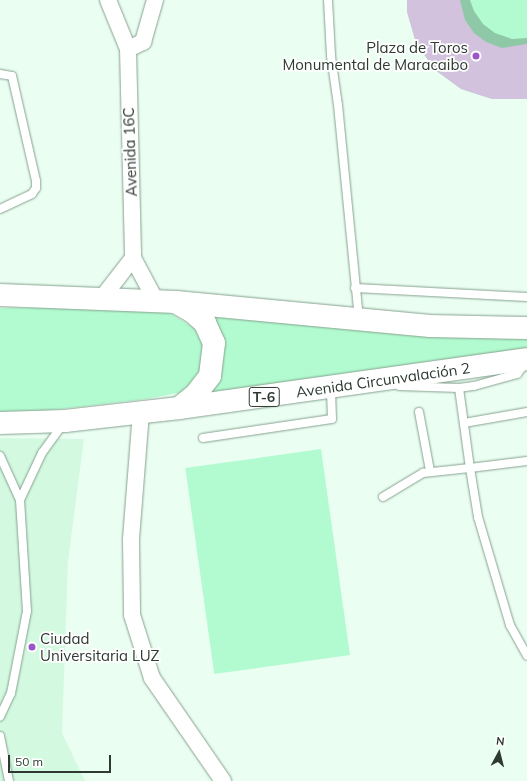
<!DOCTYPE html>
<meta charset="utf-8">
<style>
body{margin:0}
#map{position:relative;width:527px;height:781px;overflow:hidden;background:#ebfef2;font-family:Mulish,sans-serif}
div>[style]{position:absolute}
.built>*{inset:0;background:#d3fae1}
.green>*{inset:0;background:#b2fbd0;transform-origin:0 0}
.shadow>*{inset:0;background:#0003}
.building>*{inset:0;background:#d2c2de}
.roads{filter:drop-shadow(0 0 1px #85a28f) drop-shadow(0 0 1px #85a28f)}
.lane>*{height:8px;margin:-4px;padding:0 4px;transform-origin:4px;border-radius:4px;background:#fff}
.street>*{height:16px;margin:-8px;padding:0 8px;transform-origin:8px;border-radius:8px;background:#fff}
.highway>*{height:22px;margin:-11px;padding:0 11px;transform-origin:11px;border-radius:11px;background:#fff}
.dots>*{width:11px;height:11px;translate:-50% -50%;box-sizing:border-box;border:2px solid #fff;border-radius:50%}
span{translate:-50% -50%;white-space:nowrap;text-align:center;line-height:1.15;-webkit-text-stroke:3.5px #fff;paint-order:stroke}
.shield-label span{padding:1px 3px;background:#fff;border:1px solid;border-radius:3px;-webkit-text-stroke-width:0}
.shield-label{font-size:14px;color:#2d3931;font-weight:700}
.poi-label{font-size:15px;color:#2d3931}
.right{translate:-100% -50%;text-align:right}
.left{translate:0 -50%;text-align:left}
.street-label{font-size:15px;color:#2d3931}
.north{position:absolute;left:479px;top:733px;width:40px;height:40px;-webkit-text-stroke:3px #fff;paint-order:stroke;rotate:7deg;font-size:11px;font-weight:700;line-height:16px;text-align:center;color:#2d3931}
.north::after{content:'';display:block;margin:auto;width:14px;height:18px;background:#2d3931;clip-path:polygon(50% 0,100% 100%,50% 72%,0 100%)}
.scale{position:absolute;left:8px;top:755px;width:103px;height:18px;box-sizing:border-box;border:2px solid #2d3931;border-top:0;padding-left:5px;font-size:12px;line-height:14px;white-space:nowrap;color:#2d3931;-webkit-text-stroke:3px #fff;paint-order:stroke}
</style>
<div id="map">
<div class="built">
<div style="clip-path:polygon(0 438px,84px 439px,68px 561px,62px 733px,85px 781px,0 781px)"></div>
</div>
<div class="green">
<div style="clip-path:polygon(407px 0,527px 0,527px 99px,492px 99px,461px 89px,435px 70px,416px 43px,407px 12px)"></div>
<div style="clip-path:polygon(102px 307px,166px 311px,194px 328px,204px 346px,207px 365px,183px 392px,146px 399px,43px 411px,0 412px,0 308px)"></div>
<div style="clip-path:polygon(205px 313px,527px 338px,527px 348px,205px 399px,221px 379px,222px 362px)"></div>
<div style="left:321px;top:449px;width:208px;height:137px;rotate:82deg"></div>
</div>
<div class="shadow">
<div style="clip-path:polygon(408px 0,470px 0,474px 11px,483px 24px,495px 33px,512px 39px,527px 38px,527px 98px)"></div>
</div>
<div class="building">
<div style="clip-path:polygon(407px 0,460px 0,465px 20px,474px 33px,486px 42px,502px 48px,527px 44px,527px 99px,492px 99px,461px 89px,435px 70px,416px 43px,407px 12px)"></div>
</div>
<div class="roads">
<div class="lane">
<div style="left:328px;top:0;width:56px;rotate:86.9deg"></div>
<div style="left:331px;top:56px;width:49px;rotate:81.9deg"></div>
<div style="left:338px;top:105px;width:214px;rotate:84.4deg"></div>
<div style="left:0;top:74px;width:12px;rotate:9deg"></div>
<div style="left:12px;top:76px;width:108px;rotate:77.1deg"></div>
<div style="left:36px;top:181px;width:7px;rotate:90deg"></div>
<div style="left:36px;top:188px;width:7px;rotate:124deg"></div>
<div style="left:32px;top:194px;width:35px;rotate:155deg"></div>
<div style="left:355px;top:288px;width:172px;rotate:3deg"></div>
<div style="left:399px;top:386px;width:60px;rotate:1.9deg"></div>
<div style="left:459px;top:388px;width:15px;rotate:-8deg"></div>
<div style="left:474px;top:386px;width:45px;rotate:-15.6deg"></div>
<div style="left:517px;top:374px;width:16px;rotate:-52deg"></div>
<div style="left:459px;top:388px;width:81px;rotate:82.2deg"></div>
<div style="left:470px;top:468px;width:57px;rotate:-7deg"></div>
<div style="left:419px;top:412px;width:60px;rotate:79.4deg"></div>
<div style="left:464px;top:423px;width:64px;rotate:-9.9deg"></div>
<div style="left:203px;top:438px;width:130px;rotate:-8.4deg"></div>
<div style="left:332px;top:419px;width:31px;rotate:-92deg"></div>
<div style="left:0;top:456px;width:48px;rotate:65.6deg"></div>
<div style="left:20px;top:500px;width:111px;rotate:86.4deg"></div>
<div style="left:27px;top:611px;width:84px;rotate:101deg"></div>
<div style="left:11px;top:693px;width:26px;rotate:115deg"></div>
<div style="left:383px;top:497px;width:47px;rotate:-31deg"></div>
<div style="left:423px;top:473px;width:47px;rotate:-6.1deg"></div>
<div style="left:470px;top:468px;width:50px;rotate:80.7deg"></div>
<div style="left:478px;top:517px;width:113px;rotate:73.5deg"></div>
<div style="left:510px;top:625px;width:35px;rotate:61deg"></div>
<div style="left:20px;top:500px;width:52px;rotate:-64.9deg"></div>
<div style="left:42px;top:453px;width:34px;rotate:-54deg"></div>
<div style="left:0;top:736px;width:46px;rotate:78.7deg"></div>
</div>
<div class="street">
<div style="left:108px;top:0;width:53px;rotate:67.8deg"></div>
<div style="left:128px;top:49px;width:209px;rotate:88.6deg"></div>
<div style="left:133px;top:258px;width:49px;rotate:61.9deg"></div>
<div style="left:128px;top:49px;width:17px;rotate:-25deg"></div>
<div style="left:143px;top:42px;width:44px;rotate:-74.1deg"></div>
<div style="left:102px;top:298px;width:51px;rotate:-52.2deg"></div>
<div style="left:141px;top:412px;width:128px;rotate:94.5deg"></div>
<div style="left:131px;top:540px;width:75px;rotate:89.2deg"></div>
<div style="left:132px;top:615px;width:66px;rotate:72.4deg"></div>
<div style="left:152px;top:678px;width:125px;rotate:55.4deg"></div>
</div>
<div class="highway">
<div style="left:0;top:295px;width:176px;rotate:2.3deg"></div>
<div style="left:176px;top:302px;width:255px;rotate:5.4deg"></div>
<div style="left:430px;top:326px;width:97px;rotate:1.2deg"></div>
<div style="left:177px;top:303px;width:20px;rotate:30deg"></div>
<div style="left:194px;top:313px;width:15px;rotate:42deg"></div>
<div style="left:205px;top:323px;width:22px;rotate:66deg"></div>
<div style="left:214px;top:343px;width:33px;rotate:97deg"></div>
<div style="left:210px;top:376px;width:24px;rotate:128deg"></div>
<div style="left:195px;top:395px;width:21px;rotate:141deg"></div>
<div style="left:0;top:423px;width:65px;rotate:-1.8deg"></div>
<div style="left:65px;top:421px;width:115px;rotate:-6.5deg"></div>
<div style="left:179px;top:408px;width:351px;rotate:-8deg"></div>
</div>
</div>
<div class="dots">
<div style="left:476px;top:56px;background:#9c55c8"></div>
<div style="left:32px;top:647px;background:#9c55c8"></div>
</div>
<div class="shield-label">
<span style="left:264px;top:397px">T-6</span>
</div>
<div class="poi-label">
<span class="right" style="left:468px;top:56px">Plaza de Toros<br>Monumental de Maracaibo</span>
<span class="left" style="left:40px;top:647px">Ciudad<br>Universitaria LUZ</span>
</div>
<div class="street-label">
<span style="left:130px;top:152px;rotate:-92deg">Avenida 16C</span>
<span style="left:383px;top:380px;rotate:-8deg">Avenida Circunvalación 2</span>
</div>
<div class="north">N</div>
<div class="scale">50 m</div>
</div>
